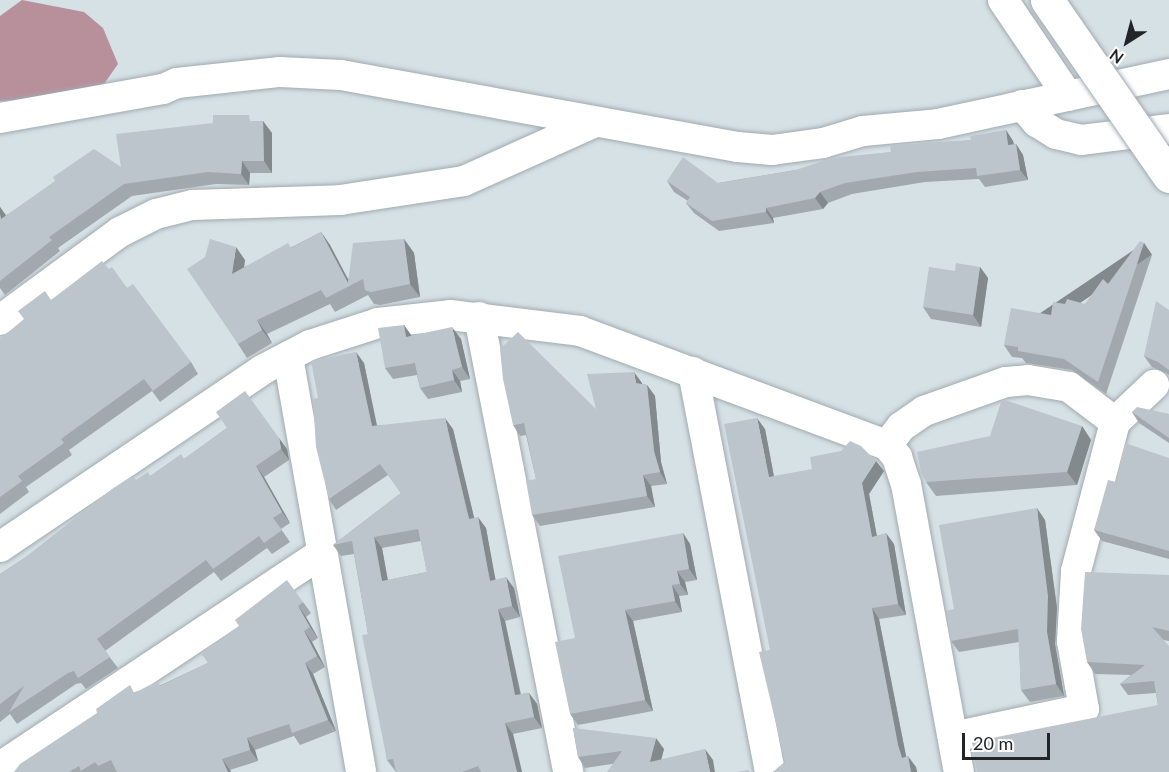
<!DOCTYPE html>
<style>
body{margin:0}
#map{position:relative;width:1169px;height:772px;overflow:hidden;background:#d6e1e6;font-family:Lato,sans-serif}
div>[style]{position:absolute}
.forest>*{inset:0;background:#b8909c}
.roads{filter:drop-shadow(0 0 2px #a0aaaf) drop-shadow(0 0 2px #a0aaaf)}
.minor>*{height:30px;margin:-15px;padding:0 15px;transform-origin:15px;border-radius:15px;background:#fff}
.bridges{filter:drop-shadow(0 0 2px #a0aaaf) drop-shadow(0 0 2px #a0aaaf)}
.tertiary-bridge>*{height:33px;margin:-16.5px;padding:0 16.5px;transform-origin:16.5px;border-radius:16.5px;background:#fff}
.wall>*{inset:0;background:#a1a9af}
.shaded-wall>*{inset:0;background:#838a8e;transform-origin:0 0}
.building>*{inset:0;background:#bbc5cb}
span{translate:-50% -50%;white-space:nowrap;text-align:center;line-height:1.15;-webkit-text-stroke:5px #fff;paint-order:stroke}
.north{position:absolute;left:1097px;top:12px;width:60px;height:60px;-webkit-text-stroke:4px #fff;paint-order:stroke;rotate:216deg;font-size:16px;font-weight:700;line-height:24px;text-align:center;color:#212527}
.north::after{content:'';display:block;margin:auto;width:21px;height:27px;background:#212527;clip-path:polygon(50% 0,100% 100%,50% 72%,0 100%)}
.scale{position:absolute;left:962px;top:733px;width:88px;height:27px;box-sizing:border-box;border:3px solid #212527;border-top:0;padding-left:8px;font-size:18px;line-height:21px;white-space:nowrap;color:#212527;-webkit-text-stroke:4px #fff;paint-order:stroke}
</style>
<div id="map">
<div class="forest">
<div style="clip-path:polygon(22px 0,84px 12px,103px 28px,118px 64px,104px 84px,80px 95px,0 101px,0 16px)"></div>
</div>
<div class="roads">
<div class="minor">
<div style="left:1003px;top:0;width:116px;rotate:55.9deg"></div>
<div style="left:1022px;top:105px;width:23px;rotate:49deg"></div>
<div style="left:1037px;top:122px;width:22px;rotate:32deg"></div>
<div style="left:1056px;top:134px;width:26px;rotate:13deg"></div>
<div style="left:1081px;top:140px;width:89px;rotate:-7.1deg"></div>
<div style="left:0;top:118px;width:166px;rotate:-10.1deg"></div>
<div style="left:163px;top:89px;width:15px;rotate:-23deg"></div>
<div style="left:177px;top:83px;width:104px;rotate:-6.1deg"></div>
<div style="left:280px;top:72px;width:61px;rotate:2.8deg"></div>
<div style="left:341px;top:75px;width:403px;rotate:10.3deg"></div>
<div style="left:738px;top:147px;width:34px;rotate:5deg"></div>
<div style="left:772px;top:150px;width:51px;rotate:-7.8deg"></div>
<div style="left:823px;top:143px;width:42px;rotate:-16.7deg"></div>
<div style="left:863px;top:131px;width:75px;rotate:-5.3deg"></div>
<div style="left:938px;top:124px;width:236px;rotate:-12.2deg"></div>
<div style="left:479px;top:317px;width:464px;rotate:78.9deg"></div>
<div style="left:0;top:320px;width:149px;rotate:-36.3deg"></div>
<div style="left:120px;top:232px;width:40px;rotate:-26.6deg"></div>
<div style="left:156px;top:214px;width:38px;rotate:-14deg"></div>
<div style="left:193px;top:205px;width:147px;rotate:-1.9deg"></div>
<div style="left:340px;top:200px;width:125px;rotate:-8.7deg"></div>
<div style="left:464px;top:181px;width:144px;rotate:-24.2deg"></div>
<div style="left:288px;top:357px;width:421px;rotate:80deg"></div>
<div style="left:693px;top:372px;width:407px;rotate:79.1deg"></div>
<div style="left:887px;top:445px;width:23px;rotate:-52deg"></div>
<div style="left:901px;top:427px;width:28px;rotate:-35deg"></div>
<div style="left:924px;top:411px;width:87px;rotate:-19.5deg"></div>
<div style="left:1006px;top:382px;width:22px;rotate:-5deg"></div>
<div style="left:1028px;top:380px;width:42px;rotate:9.7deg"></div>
<div style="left:1069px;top:387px;width:58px;rotate:37.3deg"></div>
<div style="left:0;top:547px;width:316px;rotate:-34deg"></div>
<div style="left:262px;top:370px;width:54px;rotate:-27.5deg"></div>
<div style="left:310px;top:345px;width:71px;rotate:-17.9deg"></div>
<div style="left:378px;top:323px;width:72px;rotate:-6.3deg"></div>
<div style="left:450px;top:315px;width:131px;rotate:7deg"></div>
<div style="left:580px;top:331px;width:327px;rotate:20.4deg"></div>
<div style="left:887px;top:445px;width:16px;rotate:50deg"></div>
<div style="left:897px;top:457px;width:28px;rotate:72deg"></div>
<div style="left:906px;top:484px;width:293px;rotate:79.6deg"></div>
<div style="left:953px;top:737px;width:134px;rotate:-12.1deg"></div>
<div style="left:1084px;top:709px;width:69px;rotate:-100deg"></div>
<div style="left:1072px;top:641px;width:70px;rotate:-86.7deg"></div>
<div style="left:1076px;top:571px;width:154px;rotate:-75.3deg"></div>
<div style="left:1115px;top:422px;width:54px;rotate:-43.5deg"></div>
<div style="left:0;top:767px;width:384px;rotate:-33.6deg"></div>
</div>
</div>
<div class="bridges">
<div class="tertiary-bridge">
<div style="left:1047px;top:0;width:214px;rotate:55.3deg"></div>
</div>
</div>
<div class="wall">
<div style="clip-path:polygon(254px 121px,272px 133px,272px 173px,250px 173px,249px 185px,216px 184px,132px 196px,58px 248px,60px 251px,5px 295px,0 288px,0 207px,6px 215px,121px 167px)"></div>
<div style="clip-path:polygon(1006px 130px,1013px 141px,1014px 144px,1016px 144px,1023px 155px,1028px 180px,985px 187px,979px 179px,925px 182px,852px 194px,828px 203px,823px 209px,773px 218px,774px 223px,719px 231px,694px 213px,686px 203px,688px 201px,674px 192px,667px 181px,718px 183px,796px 170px,891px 152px,971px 140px)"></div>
<div style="clip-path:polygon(321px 232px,330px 245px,348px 279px,404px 239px,414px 253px,420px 297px,380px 305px,374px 304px,368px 295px,335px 312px,330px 304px,267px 334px,272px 343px,247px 358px,238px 344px,205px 257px,245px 260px,244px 267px,292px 247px)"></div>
<div style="clip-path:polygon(1144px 243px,1152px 255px,1106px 394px,1072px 370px,1026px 363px,1022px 358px,1012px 357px,1004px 345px,1051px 315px,1065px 304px,1085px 304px,1108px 284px)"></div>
<div style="clip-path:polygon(980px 267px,988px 278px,981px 327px,931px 319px,923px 307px,955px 271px)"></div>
<div style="clip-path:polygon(109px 269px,127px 288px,191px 362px,198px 374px,160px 402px,152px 391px,69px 450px,72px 455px,26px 487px,29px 492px,0 514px,0 339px,51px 300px)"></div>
<div style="clip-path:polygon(1169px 310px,1169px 375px,1166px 373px,1152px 367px,1144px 356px)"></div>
<div style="clip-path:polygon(404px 325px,412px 336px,461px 339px,470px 379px,460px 381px,462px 392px,428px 399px,420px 388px,417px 375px,393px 379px,385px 368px)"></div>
<div style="clip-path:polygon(evenodd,364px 363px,377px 425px,453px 429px,474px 518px,486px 528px,495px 580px,514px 588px,520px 617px,505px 621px,521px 694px,529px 693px,537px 704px,542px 728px,513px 734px,522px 772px,396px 772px,387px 760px,368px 634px,354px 554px,341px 556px,333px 545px,401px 493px,388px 475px,336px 510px,329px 499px,318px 398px,364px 363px,421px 541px,427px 572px,388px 580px,382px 548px,421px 541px)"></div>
<div style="clip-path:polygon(642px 383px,642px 384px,647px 385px,655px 396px,661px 462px,667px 484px,651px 486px,655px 507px,540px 526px,532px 515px,536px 479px,526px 435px,520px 436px,513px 425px,596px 409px)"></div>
<div style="clip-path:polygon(1132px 412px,1169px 414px,1169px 443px,1139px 423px)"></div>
<div style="clip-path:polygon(1082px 426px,1091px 440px,1077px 485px,936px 496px,926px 482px)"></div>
<div style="clip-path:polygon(227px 428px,287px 449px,289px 460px,264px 477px,290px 523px,281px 529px,290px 542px,272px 554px,267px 548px,221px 581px,214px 572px,105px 651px,118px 668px,86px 689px,81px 683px,76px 684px,17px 724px,10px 714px,0 722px,0 574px,23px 559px,136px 480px,150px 476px,184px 459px)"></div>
<div style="clip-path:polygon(765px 429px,774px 476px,884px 471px,869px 494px,877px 536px,894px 544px,906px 615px,879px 619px,906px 756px,916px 767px,917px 772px,773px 772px,785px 762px,770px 650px)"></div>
<div style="clip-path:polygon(1169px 458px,1169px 559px,1102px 541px,1094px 530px,1116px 482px)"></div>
<div style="clip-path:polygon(1045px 520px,1057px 608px,1055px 644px,1064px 696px,1030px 702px,1021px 690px,1019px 642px,959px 652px,951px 641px,954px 609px)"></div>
<div style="clip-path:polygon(683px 533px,690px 544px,697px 580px,685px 582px,688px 595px,679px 596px,682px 612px,633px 621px,653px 711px,578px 725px,570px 714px,575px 638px)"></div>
<div style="clip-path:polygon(1169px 575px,1169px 641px,1163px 640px,1158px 705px,1156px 693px,1128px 695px,1120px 684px,1131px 675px,1095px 674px,1087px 662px)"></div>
<div style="clip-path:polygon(303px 602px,311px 613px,306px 617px,318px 638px,312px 642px,325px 667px,313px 674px,336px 731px,300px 745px,294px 736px,255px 750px,258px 761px,230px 770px,231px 772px,14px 772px,135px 692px,161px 685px,208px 663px)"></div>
<div style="clip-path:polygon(573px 728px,664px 749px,661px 760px,713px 760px,612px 764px,585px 768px,578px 757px)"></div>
</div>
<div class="shaded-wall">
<div style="clip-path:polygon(263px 121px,272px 133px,272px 173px,264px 161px)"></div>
<div style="clip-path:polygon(1006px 130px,1013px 141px,1016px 156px,1008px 145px)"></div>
<div style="clip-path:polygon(1016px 144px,1023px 155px,1028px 180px,1020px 170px)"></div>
<div style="clip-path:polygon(242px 161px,250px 173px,249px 185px,241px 174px)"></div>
<div style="clip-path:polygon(820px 192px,828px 203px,823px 209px,815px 198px)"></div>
<div style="clip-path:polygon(0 207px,6px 216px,1px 219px,0 214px)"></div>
<div style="clip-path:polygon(766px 208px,773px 218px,774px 223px,766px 212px)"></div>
<div style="clip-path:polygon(321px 232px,330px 245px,351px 285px,348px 283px)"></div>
<div style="clip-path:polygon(404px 239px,414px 253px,420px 297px,410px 284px)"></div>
<div style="left:1144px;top:243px;width:14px;height:146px;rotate:56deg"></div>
<div style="clip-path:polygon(236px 247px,245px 260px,241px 288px,232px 274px)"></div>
<div style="clip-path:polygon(980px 267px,988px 278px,981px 327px,973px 315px)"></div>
<div style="clip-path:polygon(257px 320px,267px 334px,272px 343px,262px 330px)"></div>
<div style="clip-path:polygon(404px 325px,412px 337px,406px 337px)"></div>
<div style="clip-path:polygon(452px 327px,461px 339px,470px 379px,462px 367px)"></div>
<div style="clip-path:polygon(356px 352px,364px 363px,379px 437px,372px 426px)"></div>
<div style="clip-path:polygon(452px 370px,460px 381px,462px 392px,454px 380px)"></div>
<div style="clip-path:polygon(634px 372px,642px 383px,643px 394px,636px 383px)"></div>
<div style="clip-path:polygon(647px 385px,655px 396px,661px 462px,667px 484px,660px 472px,654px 451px)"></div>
<div style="clip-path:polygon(445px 418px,453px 429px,477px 530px,469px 519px)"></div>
<div style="clip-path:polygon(757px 418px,765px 429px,776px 488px,769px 477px)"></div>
<div style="clip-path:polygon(1082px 426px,1091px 440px,1077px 485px,1067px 472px)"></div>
<div style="clip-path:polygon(279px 438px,287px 449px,289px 460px,281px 449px)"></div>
<div style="clip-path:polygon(876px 461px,884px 471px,869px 494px,879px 548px,872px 537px,862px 483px)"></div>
<div style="clip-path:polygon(256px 466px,264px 477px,290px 523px,282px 512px)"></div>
<div style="clip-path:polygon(643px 475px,651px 486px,655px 507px,647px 496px)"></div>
<div style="clip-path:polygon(1037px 508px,1045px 520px,1057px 608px,1055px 644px,1064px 696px,1056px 684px,1047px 632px)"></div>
<div style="clip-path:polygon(478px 517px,486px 528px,498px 593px,490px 581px)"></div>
<div style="clip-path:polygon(683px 533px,690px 544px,697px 580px,689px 569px)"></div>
<div style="clip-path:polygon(886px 533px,894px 544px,906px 615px,898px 604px)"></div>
<div style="clip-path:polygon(374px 537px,382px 548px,390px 593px,382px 581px)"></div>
<div style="clip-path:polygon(677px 571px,685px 582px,688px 595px,680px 584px)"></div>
<div style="clip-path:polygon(506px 577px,514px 588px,520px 617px,512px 606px)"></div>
<div style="clip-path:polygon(672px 585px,679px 596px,682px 612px,675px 601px)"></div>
<div style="clip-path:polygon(298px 606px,306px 617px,318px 638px,310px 627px)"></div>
<div style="clip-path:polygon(872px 608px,879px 619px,906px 756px,909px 769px,902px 758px,898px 745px)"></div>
<div style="clip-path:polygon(498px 609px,505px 621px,523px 707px,515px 695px)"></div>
<div style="clip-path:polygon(625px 610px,633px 621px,653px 711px,645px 700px)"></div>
<div style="clip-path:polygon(304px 631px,312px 642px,325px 667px,317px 656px)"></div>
<div style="clip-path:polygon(305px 663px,313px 674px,336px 731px,328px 720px)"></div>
<div style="clip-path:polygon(529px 693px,537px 704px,542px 728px,534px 717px)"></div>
<div style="clip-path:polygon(505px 723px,513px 734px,522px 772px,517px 772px)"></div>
<div style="clip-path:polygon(247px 738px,255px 750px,258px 761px,250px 750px)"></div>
<div style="clip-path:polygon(656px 738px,664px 749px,658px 772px,650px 762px)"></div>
<div style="clip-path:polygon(705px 749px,713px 760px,715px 772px,710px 772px)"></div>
<div style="clip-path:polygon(908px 756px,916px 767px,917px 772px,911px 772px)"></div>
<div style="clip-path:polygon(222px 759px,230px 770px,231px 772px,228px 772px)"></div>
</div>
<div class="building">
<div style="clip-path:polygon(213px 115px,249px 115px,250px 121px,263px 121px,264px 161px,242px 161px,241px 174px,208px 172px,124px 184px,49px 237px,52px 240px,0 281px,0 214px,1px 219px,55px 181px,53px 177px,94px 149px,121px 167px,116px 134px,213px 123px)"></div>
<div style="clip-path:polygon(1006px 130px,1008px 145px,1016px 144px,1020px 170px,977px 176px,976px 168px,917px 172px,845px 183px,820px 192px,815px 198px,766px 208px,766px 212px,712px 221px,686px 203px,690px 197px,667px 181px,683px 157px,718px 183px,796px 170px,831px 158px,891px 152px,890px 145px,971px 140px,970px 136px)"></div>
<div style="clip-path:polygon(321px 232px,348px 283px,353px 243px,404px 239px,410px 284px,371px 292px,365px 290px,363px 279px,326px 298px,321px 290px,257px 320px,262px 330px,238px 344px,187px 269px,205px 257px,210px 239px,236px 247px,232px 274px,288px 243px,291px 248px)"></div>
<div style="clip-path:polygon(1140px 241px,1144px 243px,1098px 382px,1064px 359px,1018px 351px,1018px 347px,1004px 345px,1011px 308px,1051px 315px,1053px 302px,1065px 304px,1067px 299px,1085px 304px,1103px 279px,1108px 284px)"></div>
<div style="clip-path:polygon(102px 261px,109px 269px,112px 267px,127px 288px,133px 284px,191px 362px,153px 391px,144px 379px,61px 439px,64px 443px,18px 476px,22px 481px,0 497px,0 339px,24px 319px,18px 311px,45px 291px,51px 300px)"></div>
<div style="clip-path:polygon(956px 263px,980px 267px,973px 315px,923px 307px,929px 267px,955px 271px)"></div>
<div style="clip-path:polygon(1156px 301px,1169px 310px,1169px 370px,1158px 362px,1144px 356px)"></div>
<div style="clip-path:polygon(404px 325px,406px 337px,452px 327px,462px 367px,452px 370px,454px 380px,420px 388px,415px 363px,385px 368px,378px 328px)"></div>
<div style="clip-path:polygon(518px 332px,596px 409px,587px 374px,634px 372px,636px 383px,647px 385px,654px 451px,660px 472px,643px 475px,647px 496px,532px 515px,526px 481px,536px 479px,524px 423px,513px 425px,503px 379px,500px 349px)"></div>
<div style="clip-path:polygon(evenodd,356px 352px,372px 426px,445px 418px,469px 519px,478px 517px,490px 581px,506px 577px,512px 606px,498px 609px,515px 695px,529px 693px,534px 717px,505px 723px,517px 772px,481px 772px,478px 766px,462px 772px,396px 772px,393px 759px,387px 760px,362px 635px,368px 634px,352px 541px,333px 545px,401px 493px,380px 464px,329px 499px,316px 447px,313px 399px,318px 398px,311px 361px,356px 352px,418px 529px,427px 572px,382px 581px,374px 537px,418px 529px)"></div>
<div style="clip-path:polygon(245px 391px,279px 438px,281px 449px,256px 466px,282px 512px,273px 518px,282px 530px,264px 543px,259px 536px,213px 569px,206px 560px,97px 639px,110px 657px,78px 678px,74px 671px,68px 673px,9px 712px,24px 686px,0 704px,0 574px,23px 559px,112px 489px,132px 476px,136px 480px,148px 472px,150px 476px,181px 454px,184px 459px,227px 428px,216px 412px)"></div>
<div style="clip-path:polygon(1002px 399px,1082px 426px,1067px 472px,926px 482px,921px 473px,917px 452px,990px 436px)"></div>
<div style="clip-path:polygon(1137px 407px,1169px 414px,1169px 438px,1132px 412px)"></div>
<div style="clip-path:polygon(757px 418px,769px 477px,812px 469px,810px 457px,841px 451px,850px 441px,861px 446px,876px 461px,862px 483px,872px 537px,886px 533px,898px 604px,872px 608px,898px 745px,902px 758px,908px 756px,911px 772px,773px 772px,785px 762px,759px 652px,770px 650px,724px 424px)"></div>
<div style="clip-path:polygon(1125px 443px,1169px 458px,1169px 551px,1094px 530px,1108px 480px,1116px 482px)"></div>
<div style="clip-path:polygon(1037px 508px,1048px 596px,1047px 632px,1056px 684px,1021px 690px,1018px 629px,951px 641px,946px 611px,954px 609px,939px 525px)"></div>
<div style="clip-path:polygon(683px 533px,689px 569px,677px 571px,680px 584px,672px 585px,675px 601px,625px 610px,645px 700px,570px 714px,555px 642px,575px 638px,558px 556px)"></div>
<div style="clip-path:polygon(1085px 572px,1169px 575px,1169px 631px,1152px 627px,1169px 646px,1169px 772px,977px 772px,972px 742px,1158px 705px,1154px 681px,1120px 684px,1145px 665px,1087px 662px,1081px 629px)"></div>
<div style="clip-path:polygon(287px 580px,303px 602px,298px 606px,310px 627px,304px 631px,317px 656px,305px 663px,328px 720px,292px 733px,289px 724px,247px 738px,250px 750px,222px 759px,228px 772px,117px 772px,111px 760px,98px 766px,95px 762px,81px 771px,79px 766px,69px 772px,14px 772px,20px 764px,97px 713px,96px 709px,130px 685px,134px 693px,158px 681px,160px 686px,208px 663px,201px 653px,239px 626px,235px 620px)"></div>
<div style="clip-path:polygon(573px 728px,656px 738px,650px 762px,705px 749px,710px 772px,607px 772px,622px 751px,578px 757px)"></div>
<div style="clip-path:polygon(748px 770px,750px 772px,737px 772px)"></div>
</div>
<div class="north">N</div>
<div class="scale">20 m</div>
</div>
